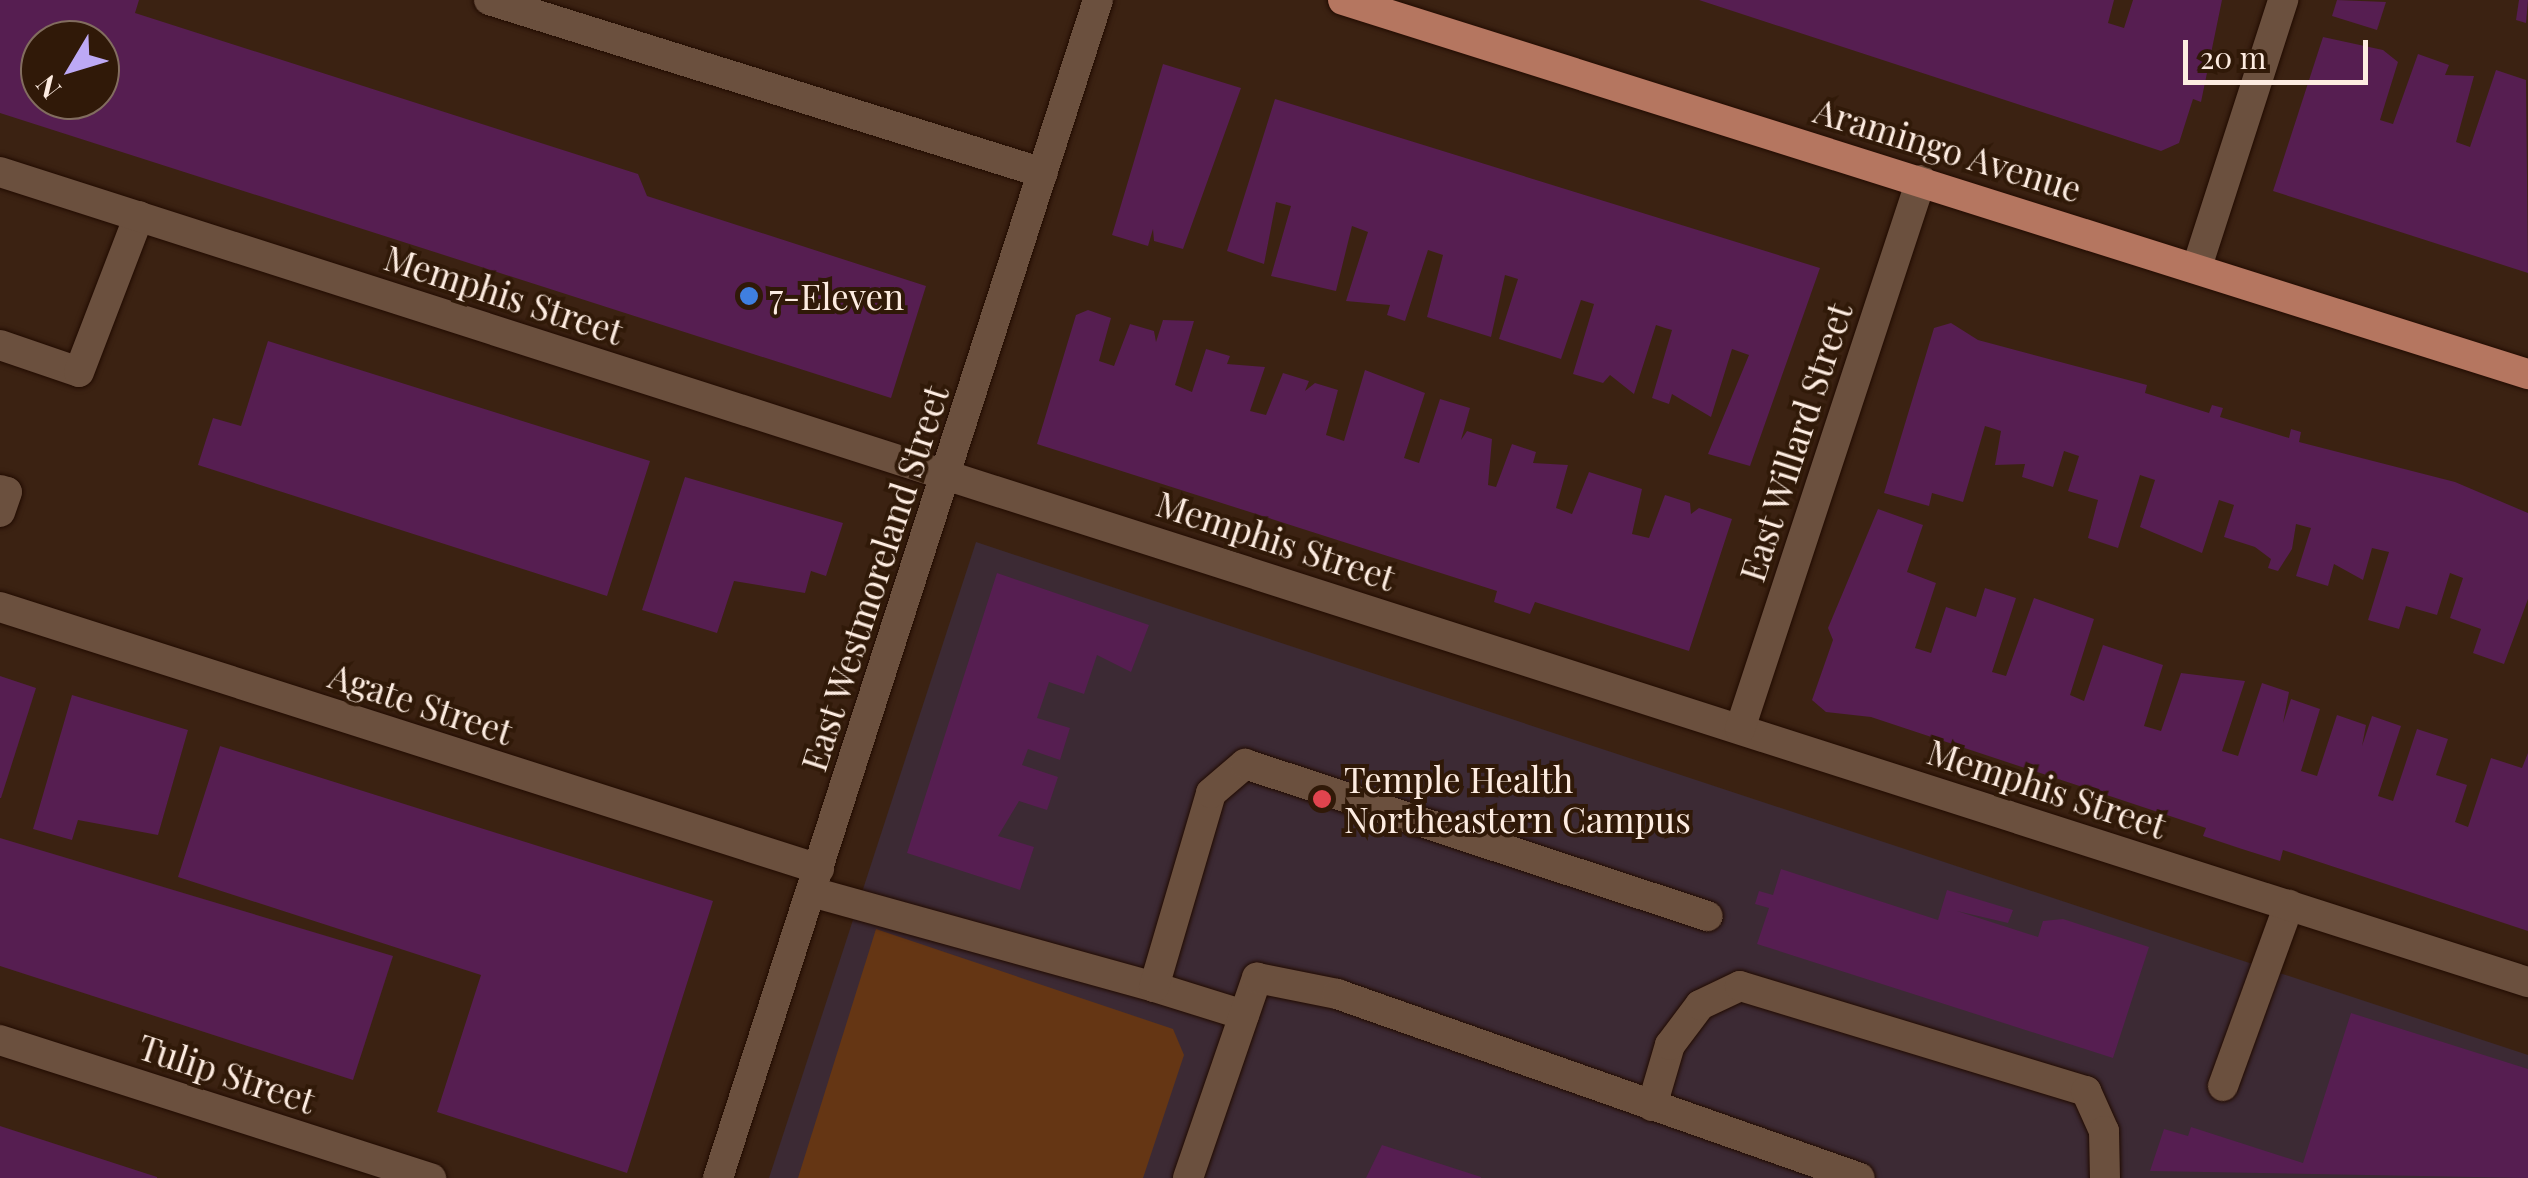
<!DOCTYPE html>
<style>
body{margin:0}
#map{position:relative;width:2528px;height:1178px;overflow:hidden;background:#3b2212;font-family:"Playfair Display",serif}
div>[style]{position:absolute}
.medical>*{inset:0;background:#3c2a34}
.green>*{inset:0;background:#653614}
.building>*{inset:0;background:#561e51}
.roads{filter:drop-shadow(0 0 2px #210b00) drop-shadow(0 0 2px #210b00)}
.lane>*{height:30px;margin:-15px;padding:0 15px;transform-origin:15px;border-radius:15px;background:#6b503e}
.street>*{height:30px;margin:-15px;padding:0 15px;transform-origin:15px;border-radius:15px;background:#6b503e}
.primary>*{height:30px;margin:-15px;padding:0 15px;transform-origin:15px;border-radius:15px;background:#b57660}
.dots>*{width:28px;height:28px;translate:-50% -50%;box-sizing:border-box;border:5px solid #301908;border-radius:50%}
span{translate:-50% -50%;white-space:nowrap;text-align:center;line-height:1.15;-webkit-text-stroke:8px #301908;paint-order:stroke}
.street-label{font-size:35px;color:#fdece1}
.poi-label{font-size:35px;color:#fdece1}
.left{translate:0 -50%;text-align:left}
.north{position:absolute;left:20px;top:20px;width:100px;height:100px;box-sizing:border-box;background:#301908;border:2px solid #826d5f;border-radius:50%;rotate:232deg;font-size:28px;font-weight:700;line-height:40px;text-align:center;color:#fdece1}
.north::after{content:'';display:block;margin:auto;width:35px;height:45px;background:#bda9f5;clip-path:polygon(50% 0,100% 100%,50% 72%,0 100%)}
.scale{position:absolute;left:2183px;top:40px;width:185px;height:45px;box-sizing:border-box;border:5px solid #fdece1;border-top:0;padding-left:12px;font-size:30px;line-height:35px;white-space:nowrap;color:#fdece1;-webkit-text-stroke:8px #301908;paint-order:stroke}
</style>
<div id="map">
<div class="medical">
<div style="clip-path:polygon(976px 542px,2528px 1055px,2528px 1178px,769px 1178px)"></div>
</div>
<div class="green">
<div style="clip-path:polygon(876px 929px,1173px 1029px,1184px 1055px,1143px 1178px,798px 1178px)"></div>
</div>
<div class="building">
<div style="clip-path:polygon(evenodd,0 0,139px 0,135px 13px,638px 174px,647px 196px,926px 286px,891px 398px,0 113px,0 0,40px 40px,100px 40px,100px 100px,40px 100px,40px 40px)"></div>
<div style="clip-path:polygon(1699px 0,2114px 0,2108px 23px,2124px 28px,2133px 0,2222px 0,2201px 102px,2193px 99px,2179px 143px,2161px 151px)"></div>
<div style="clip-path:polygon(2337px 0,2386px 2px,2377px 30px,2332px 16px)"></div>
<div style="clip-path:polygon(2519px 0,2528px 0,2526px 23px,2516px 20px)"></div>
<div style="clip-path:polygon(2323px 37px,2383px 50px,2398px 62px,2380px 120px,2393px 124px,2418px 54px,2449px 65px,2445px 75px,2474px 76px,2456px 142px,2470px 147px,2496px 70px,2526px 80px,2528px 273px,2273px 191px)"></div>
<div style="clip-path:polygon(1163px 64px,1241px 88px,1183px 249px,1154px 241px,1153px 229px,1148px 246px,1112px 235px)"></div>
<div style="clip-path:polygon(1275px 99px,1820px 268px,1750px 466px,1708px 454px,1749px 355px,1732px 349px,1711px 417px,1672px 394px,1669px 404px,1652px 398px,1672px 330px,1665px 328px,1656px 325px,1634px 394px,1610px 375px,1603px 383px,1573px 374px,1594px 304px,1581px 300px,1561px 359px,1499px 339px,1518px 279px,1505px 275px,1491px 337px,1427px 317px,1443px 255px,1428px 250px,1405px 321px,1387px 315px,1390px 305px,1346px 301px,1368px 232px,1352px 226px,1336px 291px,1271px 276px,1291px 206px,1276px 202px,1264px 264px,1227px 251px)"></div>
<div style="clip-path:polygon(1088px 310px,1111px 318px,1099px 361px,1114px 366px,1130px 324px,1154px 331px,1156px 342px,1163px 320px,1194px 321px,1175px 385px,1192px 392px,1206px 349px,1230px 356px,1227px 364px,1265px 367px,1250px 411px,1266px 415px,1283px 373px,1309px 381px,1305px 391px,1315px 383px,1338px 390px,1326px 435px,1344px 441px,1365px 370px,1425px 393px,1404px 458px,1419px 463px,1440px 399px,1470px 408px,1461px 440px,1467px 431px,1492px 439px,1488px 485px,1496px 487px,1512px 444px,1536px 452px,1533px 463px,1568px 465px,1556px 508px,1572px 514px,1589px 472px,1642px 489px,1632px 534px,1649px 538px,1665px 495px,1690px 503px,1691px 514px,1699px 508px,1732px 519px,1689px 651px,1535px 602px,1530px 614px,1494px 602px,1497px 591px,1037px 444px,1076px 315px)"></div>
<div style="clip-path:polygon(1951px 323px,1978px 340px,2147px 385px,2145px 393px,2209px 413px,2212px 405px,2223px 408px,2220px 417px,2289px 438px,2291px 429px,2301px 432px,2299px 442px,2455px 482px,2528px 513px,2528px 599px,2504px 664px,2473px 653px,2481px 629px,2450px 618px,2463px 578px,2450px 573px,2437px 615px,2406px 606px,2399px 629px,2368px 620px,2389px 552px,2372px 548px,2363px 580px,2334px 564px,2328px 586px,2296px 576px,2311px 528px,2296px 524px,2292px 549px,2278px 571px,2268px 568px,2271px 559px,2255px 547px,2224px 537px,2234px 505px,2219px 500px,2202px 553px,2140px 527px,2155px 480px,2140px 475px,2118px 548px,2088px 538px,2098px 500px,2068px 491px,2079px 456px,2064px 451px,2053px 487px,2022px 477px,2025px 464px,1995px 465px,2001px 431px,1985px 426px,1963px 502px,1932px 493px,1929px 506px,1884px 493px,1934px 328px)"></div>
<div style="clip-path:polygon(268px 341px,650px 461px,607px 596px,198px 465px,213px 418px,241px 426px)"></div>
<div style="clip-path:polygon(685px 477px,843px 523px,826px 576px,811px 571px,805px 593px,734px 581px,717px 633px,642px 610px)"></div>
<div style="clip-path:polygon(1878px 509px,1923px 525px,1907px 572px,1936px 583px,1915px 648px,1931px 653px,1946px 607px,1976px 617px,1985px 588px,2016px 598px,1992px 672px,2006px 676px,2034px 598px,2094px 619px,2070px 695px,2084px 701px,2103px 645px,2163px 665px,2144px 726px,2161px 731px,2181px 673px,2245px 681px,2222px 751px,2238px 756px,2262px 683px,2289px 692px,2283px 723px,2291px 699px,2320px 709px,2301px 771px,2317px 776px,2337px 715px,2366px 725px,2362px 746px,2372px 716px,2401px 726px,2378px 796px,2393px 801px,2417px 729px,2448px 739px,2436px 775px,2467px 785px,2455px 822px,2468px 827px,2491px 758px,2522px 768px,2528px 753px,2528px 931px,2283px 850px,2280px 861px,2242px 849px,2203px 836px,2206px 828px,1871px 717px,1826px 712px,1812px 700px,1833px 640px,1828px 628px)"></div>
<div style="clip-path:polygon(997px 573px,1149px 625px,1131px 672px,1097px 655px,1084px 694px,1049px 682px,1037px 718px,1070px 728px,1060px 760px,1028px 749px,1022px 765px,1058px 777px,1047px 810px,1019px 801px,998px 836px,1034px 847px,1020px 890px,907px 853px)"></div>
<div style="clip-path:polygon(0 676px,36px 688px,1px 798px,0 798px)"></div>
<div style="clip-path:polygon(72px 695px,188px 730px,158px 835px,78px 820px,72px 840px,33px 829px)"></div>
<div style="clip-path:polygon(220px 746px,713px 901px,627px 1173px,437px 1112px,481px 975px,178px 877px)"></div>
<div style="clip-path:polygon(0 838px,393px 956px,353px 1080px,0 966px)"></div>
<div style="clip-path:polygon(1781px 869px,1938px 920px,1947px 890px,2013px 910px,2008px 923px,1957px 911px,2038px 937px,2043px 921px,2063px 919px,2149px 947px,2113px 1058px,1757px 944px,1769px 908px,1755px 904px,1759px 891px,1773px 895px)"></div>
<div style="clip-path:polygon(2351px 1013px,2528px 1069px,2528px 1178px,2150px 1171px,2164px 1129px,2188px 1136px,2191px 1127px,2303px 1163px)"></div>
<div style="clip-path:polygon(0 1126px,157px 1177px,157px 1178px,0 1178px)"></div>
<div style="clip-path:polygon(1382px 1145px,1481px 1177px,1481px 1178px,1366px 1178px)"></div>
</div>
<div class="roads">
<div class="lane">
<div style="left:489px;top:0;width:580px;rotate:17.34deg"></div>
<div style="left:0;top:345px;width:83px;rotate:18.9deg"></div>
<div style="left:79px;top:372px;width:167px;rotate:-69deg"></div>
<div style="left:0;top:490px;width:7px;rotate:16deg"></div>
<div style="left:7px;top:492px;width:21px;rotate:109deg"></div>
<div style="left:812px;top:892px;width:355px;rotate:15.5deg"></div>
<div style="left:1244px;top:1015px;width:94px;rotate:-162.7deg"></div>
<div style="left:1154px;top:987px;width:202px;rotate:-73.6deg"></div>
<div style="left:1211px;top:793px;width:45px;rotate:-40.5deg"></div>
<div style="left:1245px;top:764px;width:487px;rotate:18.2deg"></div>
<div style="left:2223px;top:1086px;width:193px;rotate:-70deg"></div>
<div style="left:1652px;top:1106px;width:64px;rotate:-73.6deg"></div>
<div style="left:1670px;top:1045px;width:50px;rotate:-53.1deg"></div>
<div style="left:1700px;top:1005px;width:44px;rotate:-25.4deg"></div>
<div style="left:1740px;top:986px;width:362px;rotate:16.9deg"></div>
<div style="left:2086px;top:1091px;width:44px;rotate:65.8deg"></div>
<div style="left:2104px;top:1131px;width:47px;rotate:88.8deg"></div>
<div style="left:1188px;top:1178px;width:212px;rotate:-71deg"></div>
<div style="left:1257px;top:978px;width:82px;rotate:11.3deg"></div>
<div style="left:1337px;top:994px;width:554px;rotate:19.38deg"></div>
</div>
<div class="street">
<div style="left:0;top:172px;width:2655px;rotate:17.77deg"></div>
<div style="left:2197px;top:267px;width:281px;rotate:-72.1deg"></div>
<div style="left:0;top:607px;width:860px;rotate:17.74deg"></div>
<div style="left:1740px;top:729px;width:578px;rotate:-71.75deg"></div>
<div style="left:0;top:1040px;width:453px;rotate:17.8deg"></div>
<div style="left:718px;top:1178px;width:1238px;rotate:-72.12deg"></div>
</div>
<div class="primary">
<div style="left:1343px;top:0;width:1243px;rotate:17.52deg"></div>
</div>
</div>
<div class="dots">
<div style="left:749px;top:296px;background:#3f7fe0"></div>
<div style="left:1322px;top:799px;background:#e0444e"></div>
</div>
<div class="street-label">
<span style="left:1948px;top:149px;rotate:17deg">Aramingo Avenue</span>
<span style="left:504px;top:294px;rotate:18deg">Memphis Street</span>
<span style="left:1795px;top:442px;rotate:-72deg">East Willard Street</span>
<span style="left:1276px;top:540px;rotate:18deg">Memphis Street</span>
<span style="left:874px;top:578px;rotate:-72deg">East Westmoreland Street</span>
<span style="left:421px;top:703px;rotate:18deg">Agate Street</span>
<span style="left:2047px;top:788px;rotate:18deg">Memphis Street</span>
<span style="left:227px;top:1073px;rotate:18deg">Tulip Street</span>
</div>
<div class="poi-label">
<span class="left" style="left:769px;top:296px">7-Eleven</span>
<span class="left" style="left:1344px;top:799px">Temple Health<br>Northeastern Campus</span>
</div>
<div class="north">N</div>
<div class="scale">20 m</div>
</div>
